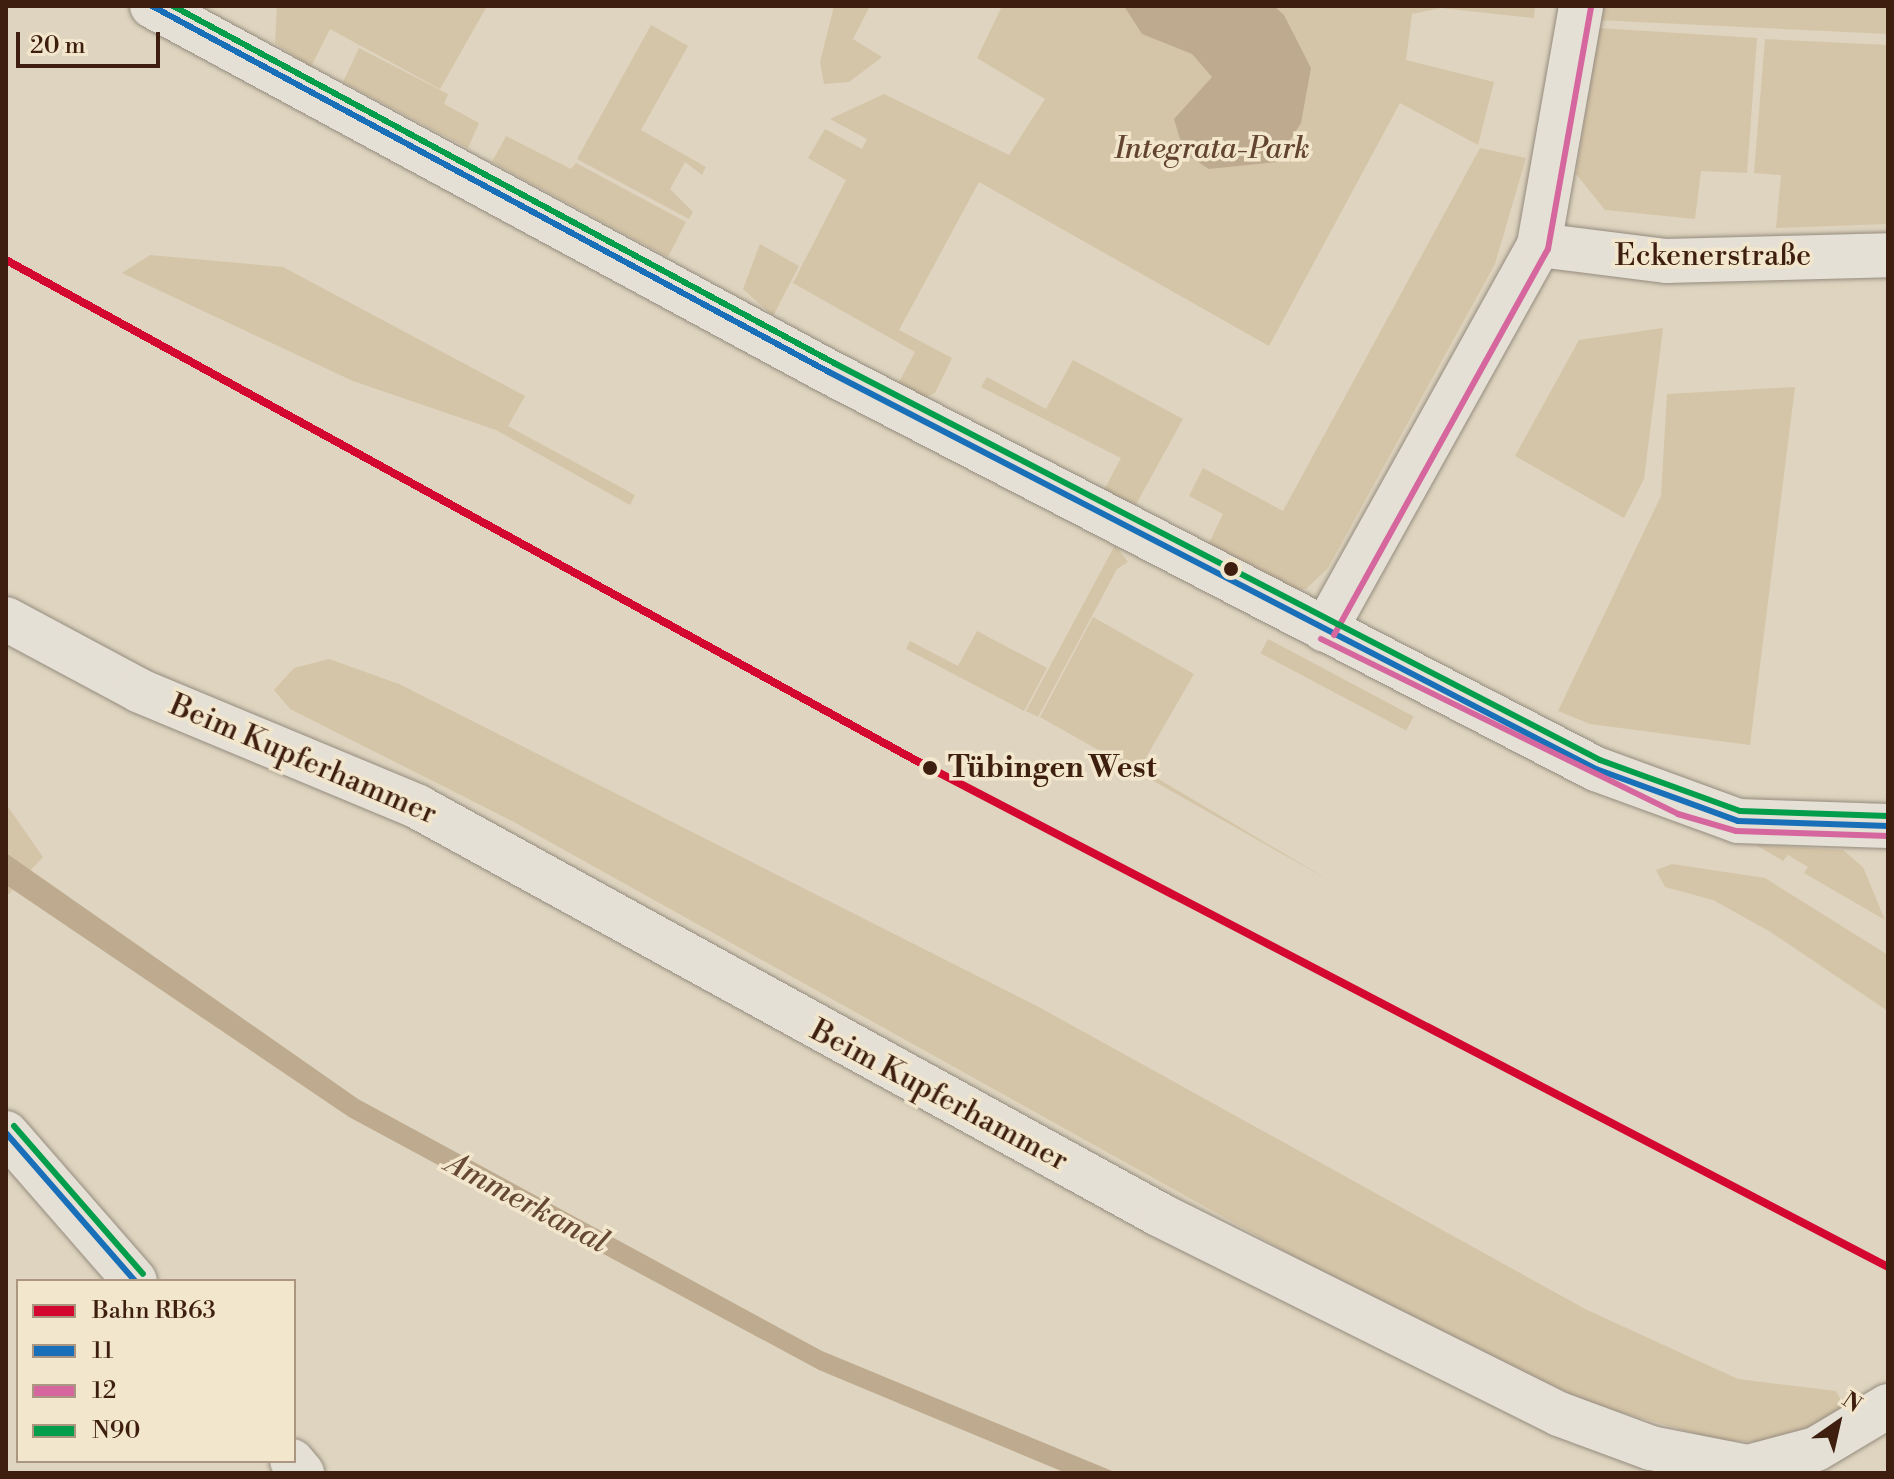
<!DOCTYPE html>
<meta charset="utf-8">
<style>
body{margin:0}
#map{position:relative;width:1894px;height:1479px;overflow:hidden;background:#ded4bf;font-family:"Libre Bodoni",serif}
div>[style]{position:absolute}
.green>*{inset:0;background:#d5c5a8;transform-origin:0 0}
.water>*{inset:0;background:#beab8f}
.roads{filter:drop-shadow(0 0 2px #958b7e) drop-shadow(0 0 2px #958b7e)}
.minor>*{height:44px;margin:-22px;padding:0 22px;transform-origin:22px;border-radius:22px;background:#e5e0d5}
.bus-1>*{height:6px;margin:-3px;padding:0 3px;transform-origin:3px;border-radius:3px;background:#1a70b8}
.bus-2>*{height:6px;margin:-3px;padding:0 3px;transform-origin:3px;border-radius:3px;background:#d5679e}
.bus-3>*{height:6px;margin:-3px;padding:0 3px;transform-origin:3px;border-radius:3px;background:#039e4c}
.rail-1>*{height:8px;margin:-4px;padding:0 4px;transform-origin:4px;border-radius:4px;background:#d30730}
.dots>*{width:22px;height:22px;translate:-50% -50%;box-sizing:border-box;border:4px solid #f2e6cd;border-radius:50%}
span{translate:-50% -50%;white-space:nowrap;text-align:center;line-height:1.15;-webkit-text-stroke:7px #f2e6cd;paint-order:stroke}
.park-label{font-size:30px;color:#624431;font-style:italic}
.street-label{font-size:30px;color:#3e1e0f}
.stop-label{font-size:30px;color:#3e1e0f;font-weight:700}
.left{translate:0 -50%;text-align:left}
.water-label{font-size:32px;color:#664935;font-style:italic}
.frame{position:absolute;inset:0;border:8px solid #3e1e0f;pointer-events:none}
.legend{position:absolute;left:16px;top:1279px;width:280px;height:184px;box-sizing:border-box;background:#f2e6cd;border:2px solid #aa9681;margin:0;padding:10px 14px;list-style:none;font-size:24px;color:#3e1e0f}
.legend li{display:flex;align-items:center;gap:16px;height:40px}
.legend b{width:40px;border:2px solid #aa9681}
.north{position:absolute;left:1798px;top:1383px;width:80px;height:80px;-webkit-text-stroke:6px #f2e6cd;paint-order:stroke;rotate:34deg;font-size:22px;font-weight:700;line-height:32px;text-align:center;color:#3e1e0f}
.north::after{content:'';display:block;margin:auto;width:28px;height:36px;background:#3e1e0f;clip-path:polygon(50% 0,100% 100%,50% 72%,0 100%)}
.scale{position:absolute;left:16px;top:32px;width:144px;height:36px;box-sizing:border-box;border:4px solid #3e1e0f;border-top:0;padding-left:10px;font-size:24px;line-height:28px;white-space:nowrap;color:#3e1e0f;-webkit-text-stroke:6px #f2e6cd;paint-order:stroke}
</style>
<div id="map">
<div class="green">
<div style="clip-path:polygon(277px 6px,287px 7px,487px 6px,440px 89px,330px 29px,311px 67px,275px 43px)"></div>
<div style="clip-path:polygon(834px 6px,870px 6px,853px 39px,882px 57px,849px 82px,824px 84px,820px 62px)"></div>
<div style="clip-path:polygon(1002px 6px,1535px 6px,1534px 18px,1441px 8px,1412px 14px,1406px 60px,1494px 82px,1478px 145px,1400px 103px,1269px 346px,979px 182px,899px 330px,952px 358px,935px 393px,925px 397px,898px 384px,915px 352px,793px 283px,846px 180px,808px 158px,825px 129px,862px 149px,867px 139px,830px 119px,884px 94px,1009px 155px,1045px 99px,977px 58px)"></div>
<div style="clip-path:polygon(1599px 6px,1888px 6px,1888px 34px,1596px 20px)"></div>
<div style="clip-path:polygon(651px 25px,688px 46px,641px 130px,706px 167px,702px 175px,685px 162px,670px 189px,693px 212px,689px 219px,577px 159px)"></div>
<div style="clip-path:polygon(1599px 28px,1757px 38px,1747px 173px,1701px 171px,1695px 219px,1605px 210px,1576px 174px)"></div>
<div style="clip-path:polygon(1765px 39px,1888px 45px,1888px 224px,1776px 228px,1781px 175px,1754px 173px)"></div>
<div style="clip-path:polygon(359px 48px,448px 94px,444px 104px,479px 123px,468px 148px,343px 82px)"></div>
<div style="clip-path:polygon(506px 136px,571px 169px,576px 163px,686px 222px,668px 257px,492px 162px)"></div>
<div style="clip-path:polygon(1480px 148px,1526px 158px,1495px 264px,1328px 568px,1306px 589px,1284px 590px,1207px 547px,1223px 514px,1189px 496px,1203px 468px,1283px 511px)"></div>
<div style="clip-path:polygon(760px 244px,799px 266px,773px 316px,743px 289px)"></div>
<div style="clip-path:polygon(150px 255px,283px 267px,525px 396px,508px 426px,635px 495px,630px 505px,496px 430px,353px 381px,122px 273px)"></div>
<div style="clip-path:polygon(1663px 328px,1644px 479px,1624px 518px,1515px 456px,1579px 340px)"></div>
<div style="clip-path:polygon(1073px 360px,1183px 419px,1134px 508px,1103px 492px,1121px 458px,981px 387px,987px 377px,1046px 409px)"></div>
<div style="clip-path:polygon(1795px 387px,1750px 745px,1590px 724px,1558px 711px,1661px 496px,1667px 394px)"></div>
<div style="clip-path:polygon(1115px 545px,1128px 562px,1117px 569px,1038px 717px,1026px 711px)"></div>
<div style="clip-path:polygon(1093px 617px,1194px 674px,1140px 768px,1332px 882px,1040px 717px)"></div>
<div style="clip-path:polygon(977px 631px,1047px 668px,1024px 711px,906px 649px,910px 641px,958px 666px)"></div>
<div style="left:1268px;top:639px;width:165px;height:16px;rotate:28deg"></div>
<div style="clip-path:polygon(329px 659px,399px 684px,1037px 1006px,1587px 1310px,1738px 1379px,1836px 1391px,1844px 1405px,1829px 1430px,1799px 1442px,1721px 1441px,1572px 1398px,1342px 1283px,514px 822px,290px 709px,274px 690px,294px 668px)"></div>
<div style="clip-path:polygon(6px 804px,43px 857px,6px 897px)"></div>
<div style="clip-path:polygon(1756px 845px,1843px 850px,1863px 867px,1885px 920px,1804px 873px,1808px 867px,1788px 855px,1783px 861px)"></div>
<div style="clip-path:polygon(1672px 864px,1765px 878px,1888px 955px,1888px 1011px,1769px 931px,1713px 900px,1665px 887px,1656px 870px)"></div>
</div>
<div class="water">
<div style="clip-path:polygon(1124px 6px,1274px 6px,1284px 15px,1311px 68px,1301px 123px,1276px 162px,1209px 169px,1184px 153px,1174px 119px,1212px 77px,1192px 54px,1142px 34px)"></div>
<div style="clip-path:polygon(6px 853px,358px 1099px,822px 1351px,1117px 1473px,1066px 1473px,819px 1370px,349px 1117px,6px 885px)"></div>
</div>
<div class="roads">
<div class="minor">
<div style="left:152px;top:6px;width:770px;rotate:28.4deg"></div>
<div style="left:829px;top:372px;width:864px;rotate:27.37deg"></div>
<div style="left:1596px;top:769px;width:151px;rotate:20.1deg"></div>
<div style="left:1738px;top:821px;width:150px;rotate:1.9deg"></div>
<div style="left:1539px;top:245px;width:128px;rotate:7.2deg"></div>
<div style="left:1666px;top:261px;width:222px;rotate:-1.5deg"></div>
<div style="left:6px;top:619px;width:152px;rotate:28.2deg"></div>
<div style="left:140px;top:691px;width:301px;rotate:22.6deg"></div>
<div style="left:418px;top:807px;width:847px;rotate:28.8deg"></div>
<div style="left:1160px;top:1215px;width:446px;rotate:26.5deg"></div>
<div style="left:1559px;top:1414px;width:98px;rotate:20.3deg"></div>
<div style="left:1651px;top:1448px;width:99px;rotate:11.1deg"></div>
<div style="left:1748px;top:1467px;width:70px;rotate:-14.8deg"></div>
<div style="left:1816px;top:1449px;width:84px;rotate:-30.8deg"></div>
<div style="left:1325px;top:630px;width:440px;rotate:-60.9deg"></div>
<div style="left:1539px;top:245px;width:243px;rotate:-80deg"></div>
<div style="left:6px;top:1133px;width:196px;rotate:48.9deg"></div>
<div style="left:292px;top:1461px;width:16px;rotate:50deg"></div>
</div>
</div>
<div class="bus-1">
<div style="left:152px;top:6px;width:770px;rotate:28.4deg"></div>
<div style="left:829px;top:372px;width:864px;rotate:27.37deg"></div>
<div style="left:1596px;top:769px;width:151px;rotate:20.1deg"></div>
<div style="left:1738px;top:821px;width:150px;rotate:1.9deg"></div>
<div style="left:6px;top:1133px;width:196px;rotate:48.9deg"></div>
</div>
<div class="bus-2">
<div style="left:1334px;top:635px;width:441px;rotate:-61deg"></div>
<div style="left:1548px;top:249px;width:245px;rotate:-79.9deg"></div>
<div style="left:1321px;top:639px;width:398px;rotate:26.1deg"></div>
<div style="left:1678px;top:814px;width:60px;rotate:16.3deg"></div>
<div style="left:1736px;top:831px;width:152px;rotate:1.9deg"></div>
</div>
<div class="bus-3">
<div style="left:173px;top:6px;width:751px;rotate:28.37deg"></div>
<div style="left:834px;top:363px;width:863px;rotate:27.4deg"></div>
<div style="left:1600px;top:760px;width:149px;rotate:20deg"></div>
<div style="left:1740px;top:811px;width:148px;rotate:1.9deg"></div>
<div style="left:14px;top:1126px;width:196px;rotate:48.9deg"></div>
</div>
<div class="rail-1">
<div style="left:6px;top:260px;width:1052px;rotate:28.81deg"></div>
<div style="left:928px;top:767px;width:1082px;rotate:27.51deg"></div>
</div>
<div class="dots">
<div style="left:1231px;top:569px;background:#3e1e0f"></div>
<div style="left:930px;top:768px;background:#3e1e0f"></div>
</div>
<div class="park-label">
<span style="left:1212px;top:149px">Integrata-Park</span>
</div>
<div class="street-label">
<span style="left:1713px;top:256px">Eckenerstraße</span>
<span style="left:303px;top:760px;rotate:23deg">Beim Kupferhammer</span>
<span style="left:939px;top:1096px;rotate:28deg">Beim Kupferhammer</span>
</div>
<div class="stop-label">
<span class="left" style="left:948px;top:768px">Tübingen West</span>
</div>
<div class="water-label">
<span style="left:527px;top:1203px;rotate:28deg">Ammerkanal</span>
</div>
<div class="frame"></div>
<ul class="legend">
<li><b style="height:10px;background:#d30730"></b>Bahn RB63</li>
<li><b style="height:10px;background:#1a70b8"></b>11</li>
<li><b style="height:10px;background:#d5679e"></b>12</li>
<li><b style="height:10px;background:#039e4c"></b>N90</li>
</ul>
<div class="north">N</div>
<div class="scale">20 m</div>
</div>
